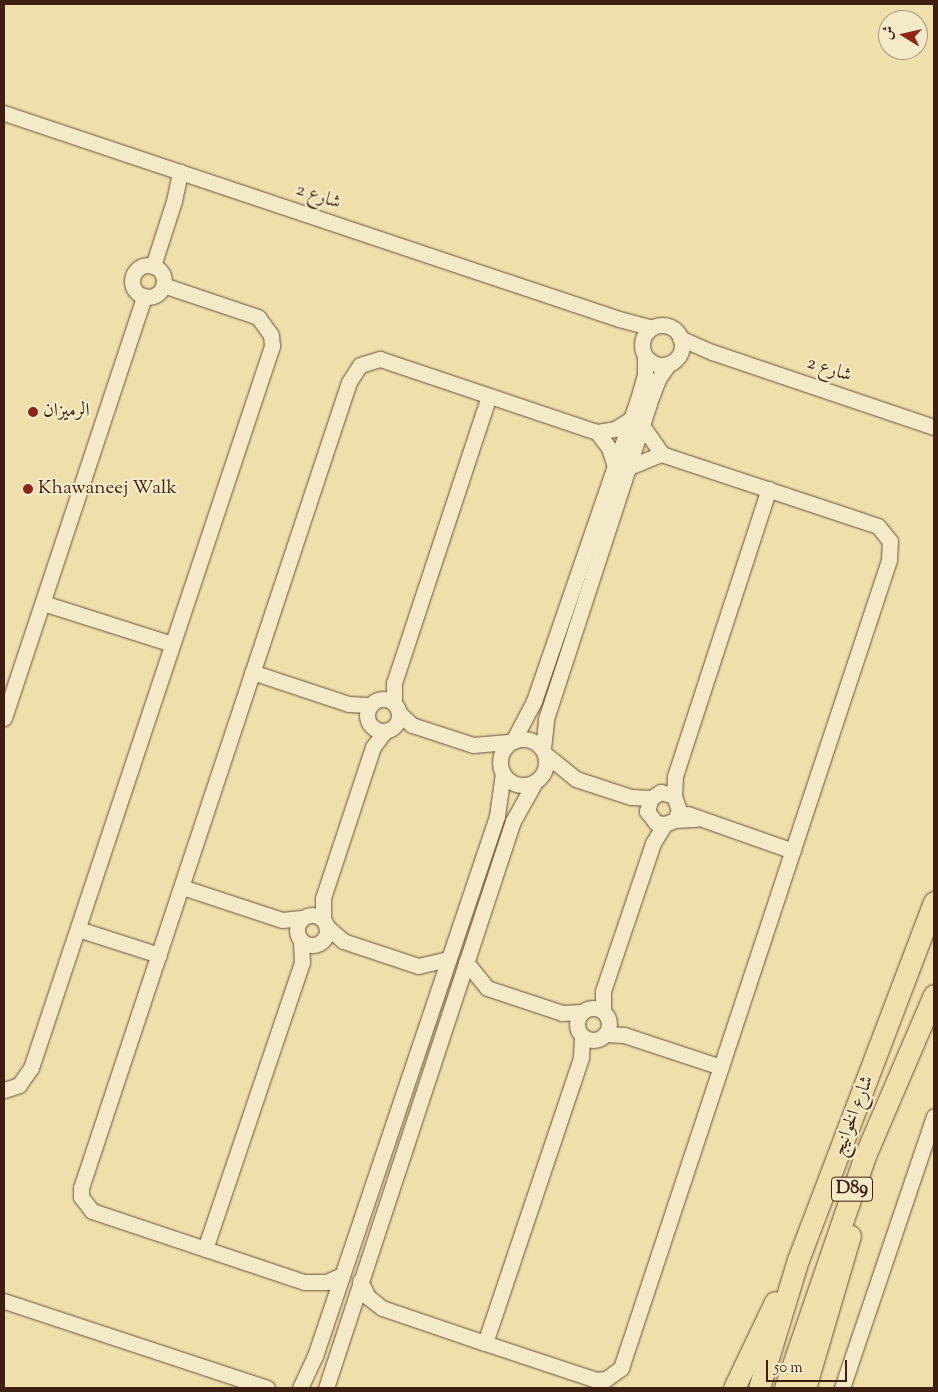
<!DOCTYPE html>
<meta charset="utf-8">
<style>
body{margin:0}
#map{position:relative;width:938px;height:1392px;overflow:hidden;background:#eedfab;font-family:"Sorts Mill Goudy",Amiri,serif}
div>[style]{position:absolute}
.roads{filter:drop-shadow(0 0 1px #6b4e38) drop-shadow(0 0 1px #6b4e38)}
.minor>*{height:15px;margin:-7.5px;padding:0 7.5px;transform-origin:7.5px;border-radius:7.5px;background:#f4eac8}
.minor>.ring{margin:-7.5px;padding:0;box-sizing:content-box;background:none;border:15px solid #f4eac8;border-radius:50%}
.highway>*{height:21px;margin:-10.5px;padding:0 10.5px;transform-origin:10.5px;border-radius:10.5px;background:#eedfab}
.dots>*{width:14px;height:14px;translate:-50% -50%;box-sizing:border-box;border:2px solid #f4eac8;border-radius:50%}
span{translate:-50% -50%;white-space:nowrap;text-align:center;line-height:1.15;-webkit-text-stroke:4.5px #f4eac8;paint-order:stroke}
.shield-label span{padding:1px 4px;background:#f4eac8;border:1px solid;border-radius:4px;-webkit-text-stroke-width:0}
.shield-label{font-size:18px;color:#3f1e12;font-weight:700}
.street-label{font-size:19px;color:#3f1e12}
.poi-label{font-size:19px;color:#3f1e12}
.left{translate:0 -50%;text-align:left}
.frame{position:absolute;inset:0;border:5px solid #3f1e12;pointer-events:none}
.north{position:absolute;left:878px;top:10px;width:50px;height:50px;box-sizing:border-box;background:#f4eac8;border:1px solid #ac987f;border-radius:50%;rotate:279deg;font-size:14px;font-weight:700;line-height:20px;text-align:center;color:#3f1e12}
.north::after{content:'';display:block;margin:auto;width:18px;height:22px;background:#8f2418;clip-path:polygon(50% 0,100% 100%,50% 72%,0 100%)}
.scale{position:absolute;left:766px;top:1360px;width:81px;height:22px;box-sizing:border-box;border:2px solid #3f1e12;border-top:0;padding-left:6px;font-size:15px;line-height:18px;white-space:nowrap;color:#3f1e12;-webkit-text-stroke:4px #f4eac8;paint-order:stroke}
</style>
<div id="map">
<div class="roads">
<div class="minor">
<div style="left:4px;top:113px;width:649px;rotate:18.52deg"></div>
<div style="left:619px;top:319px;width:34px;rotate:15deg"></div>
<div class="ring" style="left:132px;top:265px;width:17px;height:17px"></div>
<div style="left:153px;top:266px;width:68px;rotate:-72.1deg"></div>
<div style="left:174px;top:201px;width:30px;rotate:-78deg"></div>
<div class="ring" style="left:642px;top:325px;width:25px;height:25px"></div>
<div style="left:680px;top:338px;width:35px;rotate:24deg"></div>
<div style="left:712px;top:352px;width:234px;rotate:18.7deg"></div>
<div style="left:597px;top:432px;width:20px;rotate:53deg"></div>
<div style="left:609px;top:448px;width:19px;rotate:72deg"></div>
<div style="left:629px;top:467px;width:35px;rotate:-22deg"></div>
<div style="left:43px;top:603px;width:135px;rotate:17.6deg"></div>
<div style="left:252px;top:672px;width:102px;rotate:18.3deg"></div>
<div style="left:349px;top:704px;width:22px;rotate:3deg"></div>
<div class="ring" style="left:367px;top:699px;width:17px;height:17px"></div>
<div style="left:394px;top:703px;width:20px;rotate:-90deg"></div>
<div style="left:394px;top:683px;width:302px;rotate:-71.7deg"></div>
<div style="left:399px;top:713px;width:18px;rotate:43deg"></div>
<div style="left:412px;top:725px;width:64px;rotate:18.2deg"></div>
<div style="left:473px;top:745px;width:38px;rotate:-5deg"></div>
<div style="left:4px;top:718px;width:445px;rotate:-71.6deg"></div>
<div class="ring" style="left:500px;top:739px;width:31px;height:31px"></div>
<div style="left:513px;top:741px;width:45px;rotate:-62.3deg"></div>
<div style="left:534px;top:701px;width:319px;rotate:-71deg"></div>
<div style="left:638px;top:399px;width:25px;rotate:-74deg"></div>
<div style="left:645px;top:375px;width:19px;rotate:-90deg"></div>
<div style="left:543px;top:749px;width:30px;rotate:-84deg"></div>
<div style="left:546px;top:719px;width:332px;rotate:-71.9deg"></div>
<div style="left:649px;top:403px;width:26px;rotate:-69deg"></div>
<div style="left:658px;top:379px;width:19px;rotate:-55deg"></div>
<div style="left:545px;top:754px;width:40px;rotate:39deg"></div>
<div style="left:576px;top:779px;width:58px;rotate:18.1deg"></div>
<div style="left:631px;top:797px;width:20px;rotate:3deg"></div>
<div style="left:674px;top:796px;width:20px;rotate:-87deg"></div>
<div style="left:675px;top:776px;width:302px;rotate:-71.9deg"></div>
<div style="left:688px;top:814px;width:111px;rotate:19.4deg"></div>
<div style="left:675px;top:820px;width:11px;rotate:-68deg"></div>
<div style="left:679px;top:810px;width:15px;rotate:-110deg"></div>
<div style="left:674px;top:796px;width:14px;rotate:-163deg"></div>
<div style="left:661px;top:792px;width:12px;rotate:149deg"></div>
<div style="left:651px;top:798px;width:14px;rotate:107deg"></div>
<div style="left:647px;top:811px;width:15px;rotate:53deg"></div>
<div style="left:656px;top:823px;width:9px;rotate:6deg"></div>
<div style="left:665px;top:824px;width:11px;rotate:-22deg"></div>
<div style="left:675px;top:820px;width:22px;rotate:-3deg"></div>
<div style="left:182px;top:887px;width:105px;rotate:18.3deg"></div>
<div style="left:282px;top:920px;width:19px;rotate:-6deg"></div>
<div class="ring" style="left:297px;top:915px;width:15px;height:15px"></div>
<div style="left:323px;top:920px;width:22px;rotate:-90deg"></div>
<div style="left:323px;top:898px;width:159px;rotate:-71.7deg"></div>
<div style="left:373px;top:747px;width:20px;rotate:-53deg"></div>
<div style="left:326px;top:926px;width:23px;rotate:41deg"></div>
<div style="left:343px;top:941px;width:79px;rotate:18.4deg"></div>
<div style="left:418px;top:966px;width:31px;rotate:-13deg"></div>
<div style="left:78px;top:929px;width:85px;rotate:17.8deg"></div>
<div style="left:466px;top:962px;width:33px;rotate:51deg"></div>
<div style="left:487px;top:988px;width:79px;rotate:18.4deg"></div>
<div style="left:562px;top:1013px;width:20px;rotate:-3deg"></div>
<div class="ring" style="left:577px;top:1008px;width:17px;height:17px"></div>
<div style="left:603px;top:1011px;width:20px;rotate:-90deg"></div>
<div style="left:603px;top:991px;width:156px;rotate:-71.3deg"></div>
<div style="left:653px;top:843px;width:22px;rotate:-58deg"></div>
<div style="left:605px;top:1034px;width:19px;rotate:3deg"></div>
<div style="left:624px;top:1035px;width:102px;rotate:18.3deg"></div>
<div style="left:4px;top:1090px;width:16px;rotate:-18deg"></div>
<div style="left:19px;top:1085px;width:21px;rotate:-55deg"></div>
<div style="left:31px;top:1068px;width:761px;rotate:-71.54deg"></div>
<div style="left:272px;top:346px;width:11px;rotate:-95deg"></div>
<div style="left:271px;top:335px;width:22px;rotate:-126deg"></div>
<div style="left:258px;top:317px;width:100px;rotate:-161.4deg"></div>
<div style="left:205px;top:1249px;width:303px;rotate:-71.3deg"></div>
<div style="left:302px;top:962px;width:20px;rotate:-93deg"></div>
<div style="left:342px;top:1275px;width:17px;rotate:156deg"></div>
<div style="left:326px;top:1282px;width:22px;rotate:180deg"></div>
<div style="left:304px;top:1282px;width:224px;rotate:-161.5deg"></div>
<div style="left:92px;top:1211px;width:18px;rotate:-128deg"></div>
<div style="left:81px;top:1197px;width:9px;rotate:-90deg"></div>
<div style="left:81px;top:1188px;width:849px;rotate:-71.61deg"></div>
<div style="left:349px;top:382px;width:20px;rotate:-57deg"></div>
<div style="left:360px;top:365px;width:21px;rotate:-17deg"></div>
<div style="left:380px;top:359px;width:229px;rotate:18.6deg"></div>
<div style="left:597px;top:432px;width:18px;rotate:-9deg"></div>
<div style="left:615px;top:429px;width:19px;rotate:-32deg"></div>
<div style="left:360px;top:1281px;width:18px;rotate:63deg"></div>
<div style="left:368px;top:1297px;width:18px;rotate:38deg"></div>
<div style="left:382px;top:1308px;width:109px;rotate:18.8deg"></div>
<div style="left:485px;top:1343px;width:117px;rotate:18.4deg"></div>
<div style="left:596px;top:1380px;width:10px;rotate:-6deg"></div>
<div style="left:606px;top:1379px;width:19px;rotate:-36deg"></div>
<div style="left:621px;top:1368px;width:851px;rotate:-71.65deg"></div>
<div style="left:889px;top:560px;width:19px;rotate:-87deg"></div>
<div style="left:890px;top:541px;width:19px;rotate:-129deg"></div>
<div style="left:878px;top:526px;width:228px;rotate:-161.6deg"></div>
<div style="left:662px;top:454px;width:35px;rotate:-125deg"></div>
<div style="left:4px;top:1301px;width:277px;rotate:18.3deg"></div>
<div style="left:485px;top:1343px;width:302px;rotate:-71.4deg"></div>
<div style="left:581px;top:1057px;width:21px;rotate:-87deg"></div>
<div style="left:300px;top:1388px;width:35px;rotate:-65deg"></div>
<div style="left:315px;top:1356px;width:570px;rotate:-71.37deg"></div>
<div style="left:497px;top:816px;width:43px;rotate:-82.1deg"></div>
<div style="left:326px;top:1388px;width:597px;rotate:-71.75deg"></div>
<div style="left:513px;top:821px;width:45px;rotate:-60.6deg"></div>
<div style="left:842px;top:1388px;width:287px;rotate:-71.3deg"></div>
</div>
<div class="highway">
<div style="left:734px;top:1388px;width:95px;rotate:-64.5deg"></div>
<div style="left:759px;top:1388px;width:134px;rotate:-73.1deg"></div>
<div style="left:798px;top:1260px;width:383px;rotate:-69.2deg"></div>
<div style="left:785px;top:1388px;width:243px;rotate:-71deg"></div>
<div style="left:864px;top:1158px;width:177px;rotate:-66.8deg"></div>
<div style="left:805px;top:1388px;width:159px;rotate:-73.6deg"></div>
</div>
</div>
<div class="dots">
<div style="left:33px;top:412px;background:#8f2418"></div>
<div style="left:28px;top:489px;background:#8f2418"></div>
</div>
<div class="shield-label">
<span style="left:852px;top:1189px">D89</span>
</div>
<div class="street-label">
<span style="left:318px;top:197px;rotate:19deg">شارع 2</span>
<span style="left:829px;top:370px;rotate:18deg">شارع 2</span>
<span style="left:854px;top:1116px;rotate:-69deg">شارع الخوانيج</span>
</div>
<div class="poi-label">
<span class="left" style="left:43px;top:412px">الرميزان</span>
<span class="left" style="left:38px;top:489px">Khawaneej Walk</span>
</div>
<div class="frame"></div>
<div class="north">ش</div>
<div class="scale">50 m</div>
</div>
